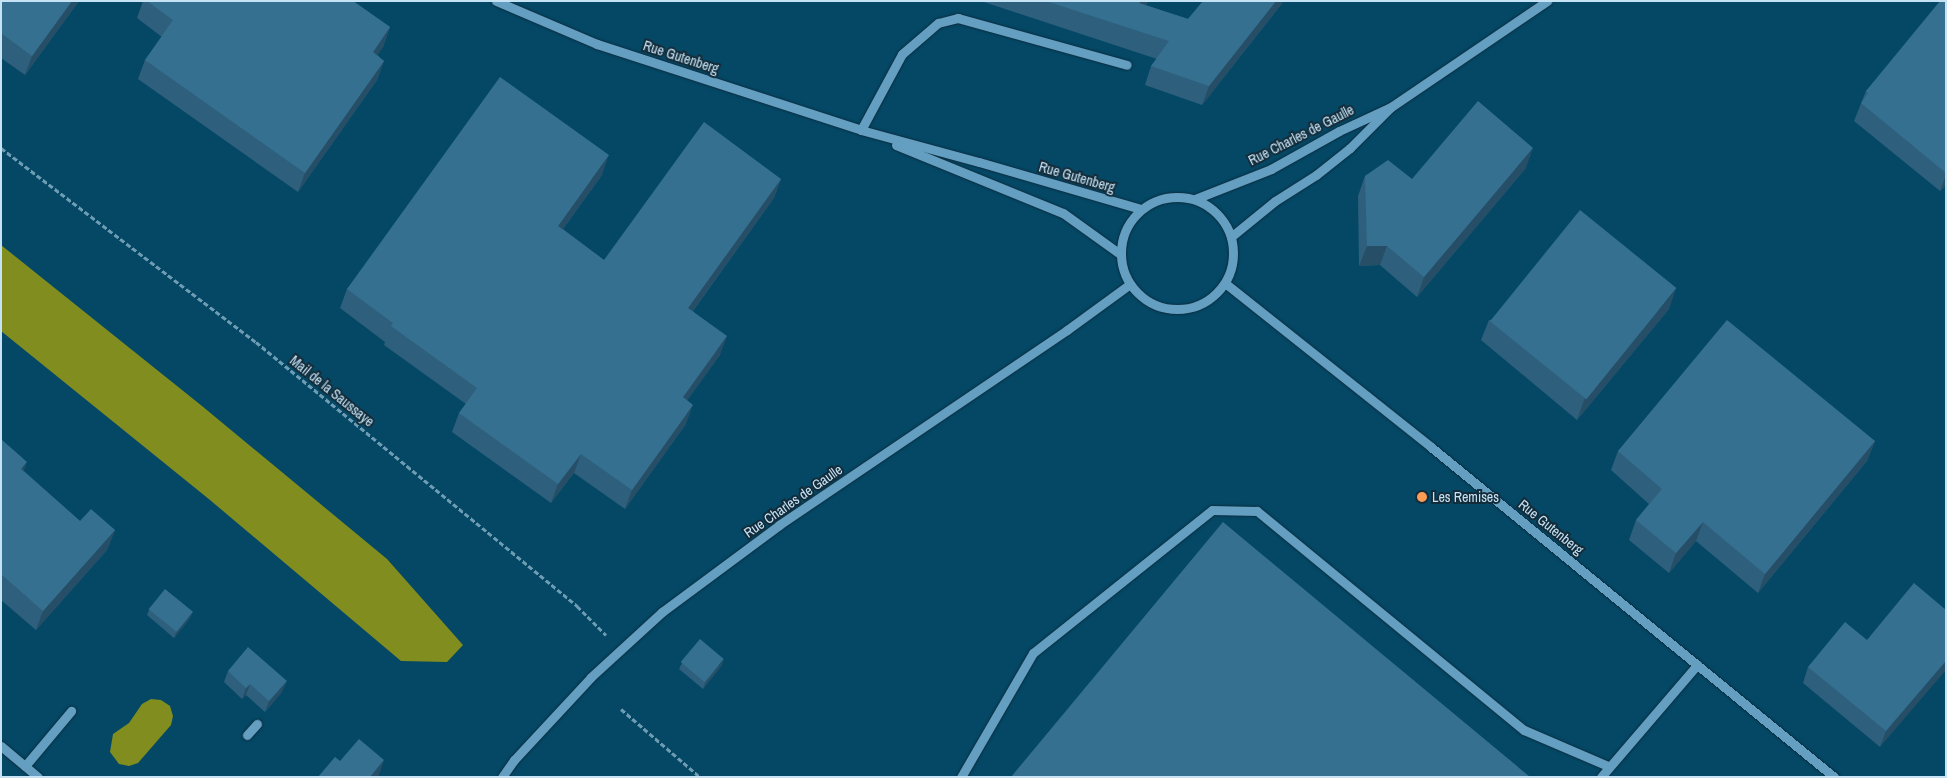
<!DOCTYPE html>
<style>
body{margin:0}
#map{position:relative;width:1947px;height:778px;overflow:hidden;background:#044866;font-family:"Archivo Narrow",sans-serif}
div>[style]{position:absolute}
.water>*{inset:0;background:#818d1e}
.path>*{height:3px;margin-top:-1.5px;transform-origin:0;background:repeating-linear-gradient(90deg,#6d9cb3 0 5px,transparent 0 7.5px)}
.roads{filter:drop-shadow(0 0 1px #0d2c3d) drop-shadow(0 0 1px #0d2c3d)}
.minor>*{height:9px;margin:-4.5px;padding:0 4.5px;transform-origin:4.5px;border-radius:4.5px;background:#649ec0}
.minor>.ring{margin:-4.5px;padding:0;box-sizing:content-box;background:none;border:9px solid #649ec0;border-radius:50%}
.wall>*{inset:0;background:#2e607d}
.shaded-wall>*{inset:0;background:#264e66}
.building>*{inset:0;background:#367091;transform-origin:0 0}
.dots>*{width:14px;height:14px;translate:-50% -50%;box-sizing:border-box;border:2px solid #142c3a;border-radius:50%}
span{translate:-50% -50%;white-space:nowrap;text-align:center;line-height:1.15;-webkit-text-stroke:4px #142c3a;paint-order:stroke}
.street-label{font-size:14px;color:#c6e3f5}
.poi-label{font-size:14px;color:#c6e3f5}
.left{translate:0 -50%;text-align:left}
.frame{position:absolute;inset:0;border:2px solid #c6e3f5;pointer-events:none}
</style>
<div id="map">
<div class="water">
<div style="clip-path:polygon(1px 245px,202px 406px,387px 559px,463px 645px,447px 662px,401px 661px,210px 500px,1px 331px)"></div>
<div style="clip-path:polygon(151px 699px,161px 700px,170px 706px,173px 716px,171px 725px,138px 763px,129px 766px,119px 764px,110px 752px,113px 734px,129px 723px,142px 704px)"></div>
</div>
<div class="path">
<div style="left:1px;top:148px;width:320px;rotate:37.3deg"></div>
<div style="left:256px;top:342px;width:416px;rotate:39.4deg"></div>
<div style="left:577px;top:606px;width:41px;rotate:45deg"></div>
<div style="left:621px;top:709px;width:104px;rotate:40.7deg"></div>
</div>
<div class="roads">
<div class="minor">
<div style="left:496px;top:1px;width:110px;rotate:23.1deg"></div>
<div style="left:597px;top:44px;width:278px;rotate:18deg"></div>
<div style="left:861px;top:130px;width:122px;rotate:15.2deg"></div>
<div style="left:979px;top:162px;width:169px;rotate:16.2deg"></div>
<div style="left:861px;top:130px;width:86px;rotate:-61.7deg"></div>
<div style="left:902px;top:54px;width:48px;rotate:-40.7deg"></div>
<div style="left:938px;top:23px;width:21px;rotate:-14deg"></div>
<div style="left:958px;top:18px;width:175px;rotate:15.5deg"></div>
<div style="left:896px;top:145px;width:180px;rotate:22.2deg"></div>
<div style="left:1063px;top:213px;width:70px;rotate:35.7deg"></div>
<div class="ring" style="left:1121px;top:197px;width:103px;height:103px"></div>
<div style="left:1195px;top:199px;width:82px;rotate:-21.5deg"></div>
<div style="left:1271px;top:169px;width:78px;rotate:-29.2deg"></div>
<div style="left:1339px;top:131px;width:57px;rotate:-24.8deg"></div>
<div style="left:1391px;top:107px;width:189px;rotate:-34.2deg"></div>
<div style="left:1232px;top:236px;width:55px;rotate:-39.1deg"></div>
<div style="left:1275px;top:201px;width:49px;rotate:-32.4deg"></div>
<div style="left:1316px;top:175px;width:43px;rotate:-38.5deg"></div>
<div style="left:1350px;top:148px;width:55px;rotate:-45deg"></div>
<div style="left:1225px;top:283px;width:263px;rotate:38.5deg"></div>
<div style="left:1431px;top:447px;width:521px;rotate:39.31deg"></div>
<div style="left:247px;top:735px;width:15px;rotate:-48deg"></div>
<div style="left:1px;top:746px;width:48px;rotate:40deg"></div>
<div style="left:25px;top:766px;width:72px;rotate:-50.1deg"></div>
<div style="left:502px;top:777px;width:21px;rotate:-55deg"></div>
<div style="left:514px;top:760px;width:113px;rotate:-47.1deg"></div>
<div style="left:591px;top:677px;width:96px;rotate:-42.5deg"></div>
<div style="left:662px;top:612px;width:146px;rotate:-36.6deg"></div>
<div style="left:779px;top:525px;width:348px;rotate:-34.1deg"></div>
<div style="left:1067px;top:330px;width:78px;rotate:-36.1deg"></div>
<div style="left:961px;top:777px;width:143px;rotate:-59.9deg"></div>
<div style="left:1033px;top:653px;width:229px;rotate:-38.6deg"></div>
<div style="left:1212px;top:510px;width:45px;rotate:1.3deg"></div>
<div style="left:1257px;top:511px;width:345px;rotate:39.4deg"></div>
<div style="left:1524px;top:730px;width:91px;rotate:23.2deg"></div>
<div style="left:1601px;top:777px;width:148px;rotate:-49.4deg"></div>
</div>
</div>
<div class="wall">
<div style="clip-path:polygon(1px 1px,79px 1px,25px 75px,1px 58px)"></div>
<div style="clip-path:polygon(143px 1px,353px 1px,390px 27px,383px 47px,377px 55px,384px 61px,377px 80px,298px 192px,138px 79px,145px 60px,162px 37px,137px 18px)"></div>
<div style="clip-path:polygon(981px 1px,1149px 1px,1145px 5px,1188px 19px,1203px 1px,1284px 1px,1202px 105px,1145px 85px,1151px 66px,1157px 59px)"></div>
<div style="clip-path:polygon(1946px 1px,1946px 185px,1940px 191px,1854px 121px,1866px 91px)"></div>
<div style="clip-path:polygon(1526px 168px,1417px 297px,1380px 265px,1359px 266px,1358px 196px,1365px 176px,1412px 179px)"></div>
<div style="clip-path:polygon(602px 175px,563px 229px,604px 260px,781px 179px,774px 198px,693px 311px,720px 355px,687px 400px,686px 424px,625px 509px,574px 473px,551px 503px,452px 432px,459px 413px,466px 404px,384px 345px,385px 342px,340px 308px,347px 289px)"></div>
<div style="clip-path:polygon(1669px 309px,1577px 420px,1481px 340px,1489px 320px)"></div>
<div style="clip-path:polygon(1px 439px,24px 471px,80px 521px,115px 530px,107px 550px,36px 630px,1px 600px)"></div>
<div style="clip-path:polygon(1875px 441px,1867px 461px,1758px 593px,1696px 541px,1669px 573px,1629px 540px,1636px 520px,1649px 504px,1611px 470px,1618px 451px)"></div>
<div style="clip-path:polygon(149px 610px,190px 618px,174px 638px,147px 615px)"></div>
<div style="clip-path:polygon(1946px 610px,1880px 747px,1803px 683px,1808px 667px,1867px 640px)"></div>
<div style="clip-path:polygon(682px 663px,722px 665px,703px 689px,679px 669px)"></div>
<div style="clip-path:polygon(228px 671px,282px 692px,265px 712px,246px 695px,242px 699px,224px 682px)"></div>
</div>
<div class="shaded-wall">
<div style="clip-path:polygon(72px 1px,79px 1px,25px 75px,32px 56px)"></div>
<div style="clip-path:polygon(1141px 1px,1149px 1px,1132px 22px,1139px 3px)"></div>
<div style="clip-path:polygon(1276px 1px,1284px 1px,1202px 105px,1209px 86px)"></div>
<div style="clip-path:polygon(390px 27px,383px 47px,366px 72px,373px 52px)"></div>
<div style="clip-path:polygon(384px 61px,377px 80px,298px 192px,305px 173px)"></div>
<div style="clip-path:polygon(1533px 148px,1526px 168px,1417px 297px,1424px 277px)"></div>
<div style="clip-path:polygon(609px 155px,602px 175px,551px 245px,558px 226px)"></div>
<div style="clip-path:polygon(1946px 175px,1946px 185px,1940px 191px)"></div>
<div style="clip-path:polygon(781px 179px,774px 198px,681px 327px,688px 308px)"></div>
<div style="clip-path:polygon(1367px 246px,1387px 246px,1380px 265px,1359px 266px)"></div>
<div style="clip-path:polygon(1676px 289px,1669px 309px,1577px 420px,1584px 400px)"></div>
<div style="clip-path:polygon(727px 336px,720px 355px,676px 416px,683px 397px)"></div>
<div style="clip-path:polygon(693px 405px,686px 424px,625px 509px,632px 490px)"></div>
<div style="clip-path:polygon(1875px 441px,1867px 461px,1758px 593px,1765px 574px)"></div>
<div style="clip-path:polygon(581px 454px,574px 473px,551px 503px,558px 484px)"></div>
<div style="clip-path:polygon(27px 462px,20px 481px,21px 469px)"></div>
<div style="clip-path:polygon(1703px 522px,1696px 541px,1669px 573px,1676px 553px)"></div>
<div style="clip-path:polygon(115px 530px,107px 550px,36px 630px,43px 611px)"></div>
<div style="clip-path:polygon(193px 612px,190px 618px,174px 638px,176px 632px)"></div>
<div style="clip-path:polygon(724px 659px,722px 665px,703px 689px,705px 683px)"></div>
<div style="clip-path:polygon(1946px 661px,1946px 670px,1880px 747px,1886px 731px)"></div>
<div style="clip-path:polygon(287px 681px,282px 692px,265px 712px,269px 701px)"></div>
<div style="clip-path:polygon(250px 684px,246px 695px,242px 699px,246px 688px)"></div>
<div style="clip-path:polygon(384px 760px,379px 775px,377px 777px,370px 777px)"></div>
</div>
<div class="building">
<div style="clip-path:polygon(1px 1px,72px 1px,32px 56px,1px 33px)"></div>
<div style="clip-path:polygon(147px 1px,353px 1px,390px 27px,373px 52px,384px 61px,305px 173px,145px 60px,173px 20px)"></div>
<div style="clip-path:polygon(1046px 1px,1141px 1px,1139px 3px,1188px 19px,1203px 1px,1276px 1px,1209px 86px,1151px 66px,1169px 41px)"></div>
<div style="clip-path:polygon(1940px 1px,1946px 1px,1946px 173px,1861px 103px,1868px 93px,1866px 91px)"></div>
<div style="clip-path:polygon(500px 77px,609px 155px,558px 226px,604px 260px,704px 122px,781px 179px,688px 308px,727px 336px,683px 397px,693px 405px,632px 490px,581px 454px,558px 484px,459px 413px,477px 388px,391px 326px,393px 323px,347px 289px)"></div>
<div style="clip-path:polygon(1478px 101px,1533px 148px,1424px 277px,1387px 246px,1367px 246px,1365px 176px,1388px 160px,1412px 179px)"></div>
<div style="left:1580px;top:210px;width:124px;height:143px;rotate:39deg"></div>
<div style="clip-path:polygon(1727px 320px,1875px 441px,1765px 574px,1703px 522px,1676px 553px,1636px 520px,1662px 489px,1618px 451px)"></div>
<div style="clip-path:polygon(1px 439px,27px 462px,21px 469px,80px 521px,91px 509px,115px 530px,43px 611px,1px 574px)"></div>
<div style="clip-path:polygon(1223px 522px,1530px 777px,1011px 777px)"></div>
<div style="clip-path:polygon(1914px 583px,1946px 610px,1946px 661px,1886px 731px,1808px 667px,1845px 622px,1867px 640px)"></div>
<div style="left:165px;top:589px;width:36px;height:26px;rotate:39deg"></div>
<div style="left:700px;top:639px;width:31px;height:30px;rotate:40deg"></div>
<div style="clip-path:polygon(248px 647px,287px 681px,269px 701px,250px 684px,246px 688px,228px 671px)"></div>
<div style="clip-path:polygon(359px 739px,384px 760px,370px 777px,318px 777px,335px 757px,340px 761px)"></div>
</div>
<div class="dots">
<div style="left:1422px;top:497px;background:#fd9d55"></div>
</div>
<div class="street-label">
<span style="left:681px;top:57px;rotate:18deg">Rue Gutenberg</span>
<span style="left:1301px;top:135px;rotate:-27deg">Rue Charles de Gaulle</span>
<span style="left:1077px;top:177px;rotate:16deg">Rue Gutenberg</span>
<span style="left:332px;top:391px;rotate:39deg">Mail de la Saussaye</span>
<span style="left:793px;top:501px;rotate:-35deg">Rue Charles de Gaulle</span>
<span style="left:1551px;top:527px;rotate:39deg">Rue Gutenberg</span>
</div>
<div class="poi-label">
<span class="left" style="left:1432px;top:497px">Les Remises</span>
</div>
<div class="frame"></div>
</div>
